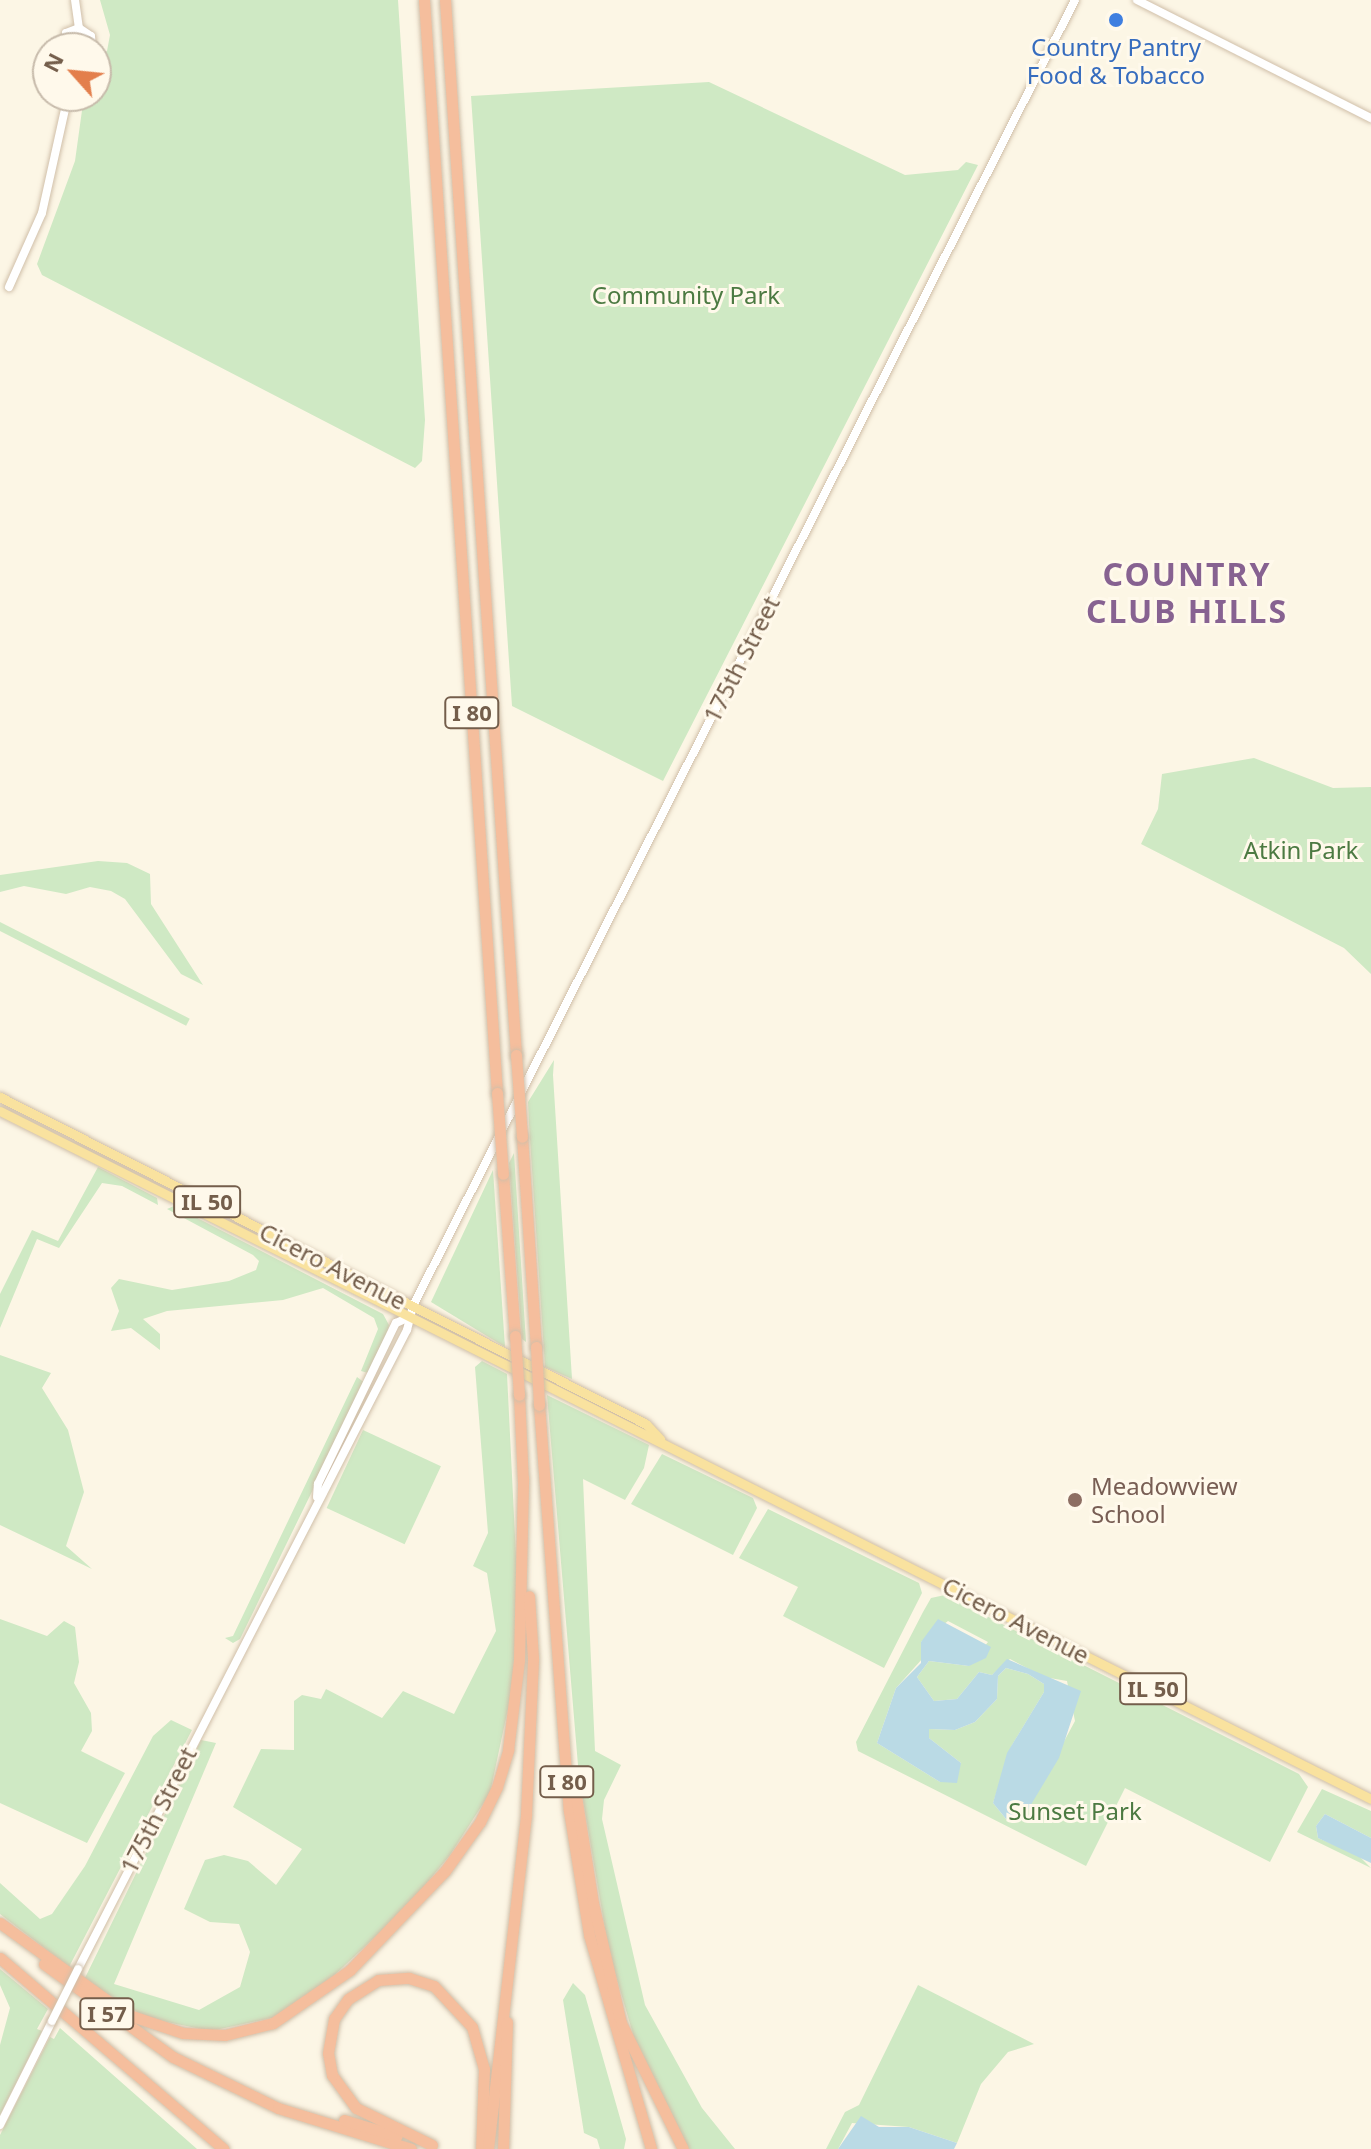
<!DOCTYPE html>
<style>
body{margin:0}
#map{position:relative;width:1371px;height:2149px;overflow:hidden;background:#fcf6e5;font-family:"Noto Sans",sans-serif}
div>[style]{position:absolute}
.green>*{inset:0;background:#cfe9c4;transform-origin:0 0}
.water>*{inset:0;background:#badae5}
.roads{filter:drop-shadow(0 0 2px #d0bfa9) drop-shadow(0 0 2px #d0bfa9)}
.secondary>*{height:8px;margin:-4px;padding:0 4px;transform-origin:4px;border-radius:4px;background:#fff}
.primary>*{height:9px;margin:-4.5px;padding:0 4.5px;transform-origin:4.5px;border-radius:4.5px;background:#f9e29f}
.highway>*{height:11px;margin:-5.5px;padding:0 5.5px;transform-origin:5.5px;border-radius:5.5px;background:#f5be9d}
.bridges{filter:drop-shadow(0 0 2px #d0bfa9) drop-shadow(0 0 2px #d0bfa9)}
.secondary-bridge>*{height:8px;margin:-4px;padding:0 4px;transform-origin:4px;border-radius:4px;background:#fff}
.highway-bridge>*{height:11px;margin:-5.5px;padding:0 5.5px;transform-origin:5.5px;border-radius:5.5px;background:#f5be9d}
.dots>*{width:22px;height:22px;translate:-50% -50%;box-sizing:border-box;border:4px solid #fff9eb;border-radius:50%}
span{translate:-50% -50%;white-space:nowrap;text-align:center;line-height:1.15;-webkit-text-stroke:6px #fff9eb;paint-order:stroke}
.shield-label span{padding:2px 6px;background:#fff9eb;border:2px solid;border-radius:6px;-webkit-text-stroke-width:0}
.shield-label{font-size:22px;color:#745e4b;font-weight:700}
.shop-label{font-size:24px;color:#366cbe}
.park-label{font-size:24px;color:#4c7a42}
.street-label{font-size:24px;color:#745e4b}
.education-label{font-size:24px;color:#785e54}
.left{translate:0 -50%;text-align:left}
.district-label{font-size:32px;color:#876291;font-weight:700;letter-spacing:2px}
.north{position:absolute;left:32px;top:32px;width:80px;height:80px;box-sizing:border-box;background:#fff9eb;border:2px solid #c7bbab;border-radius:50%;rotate:297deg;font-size:22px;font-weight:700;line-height:32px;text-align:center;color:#745e4b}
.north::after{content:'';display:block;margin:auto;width:28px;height:36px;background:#e37f4c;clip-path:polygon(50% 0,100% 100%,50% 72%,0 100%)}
</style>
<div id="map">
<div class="green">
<div style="clip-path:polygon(100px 0,398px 0,425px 420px,422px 461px,415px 468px,42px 275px,37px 264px,75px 161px,84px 96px,96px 96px,96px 63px,107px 51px,110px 35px)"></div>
<div style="clip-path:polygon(709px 82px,905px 175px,958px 170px,966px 162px,978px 165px,663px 781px,512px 706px,471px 96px)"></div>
<div style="clip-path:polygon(1254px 758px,1333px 788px,1371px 787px,1371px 974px,1344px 948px,1141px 844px,1158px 809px,1162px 774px)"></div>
<div style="clip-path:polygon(98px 861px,127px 863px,150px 874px,151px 904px,203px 985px,181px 974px,125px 899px,111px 891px,90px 887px,66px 894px,24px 886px,0 892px,0 875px)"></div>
<div style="left:0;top:922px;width:213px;height:8px;rotate:27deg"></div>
<div style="clip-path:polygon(554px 1060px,553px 1075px,572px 1379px,545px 1367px,529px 1124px,528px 1102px)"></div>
<div style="clip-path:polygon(514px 1153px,526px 1342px,522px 1339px,509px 1163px)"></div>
<div style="clip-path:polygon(98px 1167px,157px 1198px,158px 1205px,122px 1186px,102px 1183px,59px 1248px,37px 1239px,0 1328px,0 1294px,32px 1230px,58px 1241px)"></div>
<div style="clip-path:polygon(493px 1170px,505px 1347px,431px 1302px)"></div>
<div style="clip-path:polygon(174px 1206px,383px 1314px,389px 1325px,386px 1341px,368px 1373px,361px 1371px,378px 1329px,374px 1318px,323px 1288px,283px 1300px,167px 1311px,143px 1319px,160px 1334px,160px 1350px,131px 1328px,111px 1331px,119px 1311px,111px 1288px,119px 1279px,172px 1290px,229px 1281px,256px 1270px,259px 1261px,253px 1255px,167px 1209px)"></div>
<div style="clip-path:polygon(0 1355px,51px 1373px,42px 1388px,68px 1430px,84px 1492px,66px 1546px,92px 1569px,0 1525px)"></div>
<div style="clip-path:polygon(482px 1361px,507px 1374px,518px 1597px,512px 1690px,490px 1793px,450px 1855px,406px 1908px,327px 1982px,276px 2017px,211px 2031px,147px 2018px,84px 1980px,201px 1740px,216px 1743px,114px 1984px,199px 2010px,240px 1987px,250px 1952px,239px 1924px,210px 1922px,184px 1909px,205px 1860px,224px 1855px,248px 1861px,276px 1885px,302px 1849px,233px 1807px,261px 1749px,294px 1750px,294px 1701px,302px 1695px,321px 1699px,326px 1689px,382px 1718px,403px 1691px,454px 1714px,496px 1631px,487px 1573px,473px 1566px,488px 1533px,475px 1367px)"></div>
<div style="clip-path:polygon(357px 1377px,365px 1383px,240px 1639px,233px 1643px,225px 1638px,233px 1636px)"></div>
<div style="clip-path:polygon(547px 1395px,649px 1445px,644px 1468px,625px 1500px,583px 1479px,595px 1751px,621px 1765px,604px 1800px,602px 1819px,645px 2005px,702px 2108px,735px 2149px,687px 2149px,640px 2058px,609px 1952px,579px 1777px)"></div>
<div style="left:363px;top:1430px;width:86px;height:86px;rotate:25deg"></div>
<div style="clip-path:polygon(662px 1454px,753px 1498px,757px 1508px,733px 1555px,631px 1504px)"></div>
<div style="clip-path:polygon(768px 1509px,919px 1583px,922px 1593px,884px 1668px,783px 1616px,798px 1587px,739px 1558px)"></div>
<div style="clip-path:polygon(evenodd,945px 1595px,1299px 1774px,1308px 1787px,1270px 1862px,1125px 1788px,1086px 1866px,858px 1751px,856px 1742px,923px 1612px,931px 1598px,945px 1595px,948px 1621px,988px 1642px,969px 1666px,929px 1661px,917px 1677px,934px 1701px,957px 1699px,979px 1672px,992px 1675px,1010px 1659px,1044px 1677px,1067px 1681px,1075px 1721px,1023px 1818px,1006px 1819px,993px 1803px,1012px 1745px,1044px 1692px,1044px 1684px,1028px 1674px,1006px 1668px,998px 1676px,997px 1699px,975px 1722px,955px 1730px,929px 1729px,929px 1738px,961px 1763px,940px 1782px,877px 1743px,896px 1688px,923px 1658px,921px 1642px,948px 1621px)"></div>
<div style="clip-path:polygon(0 1619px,47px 1636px,64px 1621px,75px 1627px,79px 1662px,74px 1683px,91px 1713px,92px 1731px,81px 1751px,125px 1773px,87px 1843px,0 1803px)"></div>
<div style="clip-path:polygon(171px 1720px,192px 1730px,69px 1967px,0 1914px,0 1883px,40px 1919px,52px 1914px,85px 1866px,153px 1736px)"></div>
<div style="clip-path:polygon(1322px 1789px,1371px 1811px,1371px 1838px,1325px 1814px,1316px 1826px,1318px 1838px,1358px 1855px,1371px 1868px,1297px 1832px)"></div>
<div style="clip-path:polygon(0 1969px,48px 2009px,37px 2029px,42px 2031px,0 2115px,0 2045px,10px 2008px,0 1985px)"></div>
<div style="clip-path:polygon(573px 1983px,585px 1995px,626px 2139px,624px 2149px,600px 2149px,597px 2139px,584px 2133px,563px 2000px)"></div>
<div style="clip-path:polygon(918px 1985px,1034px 2044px,1008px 2052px,981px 2084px,957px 2143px,909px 2127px,852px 2123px,838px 2149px,826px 2149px,845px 2112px,859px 2105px)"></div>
<div style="clip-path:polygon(60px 2028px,95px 2059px,197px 2149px,0 2149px,0 2135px,50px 2037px,54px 2039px)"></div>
</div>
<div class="water">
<div style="clip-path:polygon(938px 1619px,991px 1647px,986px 1658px,969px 1666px,929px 1661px,917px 1677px,934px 1701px,957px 1699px,979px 1672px,992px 1675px,1007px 1659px,1081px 1691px,1059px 1758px,1023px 1818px,1006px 1819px,993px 1803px,1007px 1753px,1044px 1692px,1044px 1684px,1028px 1674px,1006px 1668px,998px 1676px,997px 1699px,975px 1722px,955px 1730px,929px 1729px,929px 1738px,961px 1763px,957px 1783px,940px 1782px,877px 1743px,896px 1688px,921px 1663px,921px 1642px)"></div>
<div style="clip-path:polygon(1325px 1814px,1371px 1838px,1371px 1863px,1318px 1838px,1316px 1826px)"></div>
<div style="clip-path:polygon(861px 2116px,879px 2127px,909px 2127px,957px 2143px,954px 2149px,838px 2149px)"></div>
</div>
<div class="roads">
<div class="secondary">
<div style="left:75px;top:0;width:28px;rotate:82deg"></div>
<div style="left:1137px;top:0;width:262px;rotate:26.8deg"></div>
<div style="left:64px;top:48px;width:15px;rotate:-82deg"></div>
<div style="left:66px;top:33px;width:14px;rotate:-21deg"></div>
<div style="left:79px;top:28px;width:14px;rotate:34deg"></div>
<div style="left:91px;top:36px;width:12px;rotate:85deg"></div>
<div style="left:9px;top:287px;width:81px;rotate:-66deg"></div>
<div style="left:42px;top:213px;width:120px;rotate:-77.5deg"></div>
<div style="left:317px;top:1497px;width:13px;rotate:-86deg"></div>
<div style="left:318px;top:1484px;width:179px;rotate:-64.2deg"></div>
<div style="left:396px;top:1323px;width:12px;rotate:-24deg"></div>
<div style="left:78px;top:1969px;width:719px;rotate:-62.76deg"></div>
<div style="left:407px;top:1330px;width:25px;rotate:-76deg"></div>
<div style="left:413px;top:1306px;width:1464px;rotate:-63.12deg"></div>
<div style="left:0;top:2125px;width:116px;rotate:-63.4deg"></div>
</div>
<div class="primary">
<div style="left:0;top:1097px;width:724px;rotate:26.85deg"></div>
<div style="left:646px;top:1424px;width:21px;rotate:47deg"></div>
<div style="left:0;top:1111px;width:1534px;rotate:26.65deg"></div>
</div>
<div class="highway">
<div style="left:424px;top:0;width:1095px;rotate:86.18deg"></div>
<div style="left:445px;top:0;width:1057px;rotate:86.15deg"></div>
<div style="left:522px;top:1137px;width:210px;rotate:86.2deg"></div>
<div style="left:503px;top:1174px;width:162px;rotate:85.8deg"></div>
<div style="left:519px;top:1395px;width:88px;rotate:87.4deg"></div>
<div style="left:539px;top:1405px;width:407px;rotate:85.8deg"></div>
<div style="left:569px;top:1811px;width:126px;rotate:80.8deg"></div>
<div style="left:589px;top:1935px;width:223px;rotate:73.8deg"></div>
<div style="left:573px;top:1777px;width:128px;rotate:81deg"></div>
<div style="left:593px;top:1903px;width:123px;rotate:76.9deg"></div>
<div style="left:621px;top:2023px;width:140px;rotate:63.8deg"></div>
<div style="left:0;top:1923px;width:155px;rotate:35.8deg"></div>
<div style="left:126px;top:2014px;width:60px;rotate:18.4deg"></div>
<div style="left:183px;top:2033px;width:42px;rotate:2.7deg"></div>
<div style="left:225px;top:2035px;width:49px;rotate:-14deg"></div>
<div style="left:273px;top:2023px;width:93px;rotate:-34.5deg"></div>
<div style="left:350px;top:1970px;width:137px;rotate:-46.2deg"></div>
<div style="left:445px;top:1871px;width:60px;rotate:-54.5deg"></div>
<div style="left:480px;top:1822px;width:39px;rotate:-64deg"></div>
<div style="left:497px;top:1787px;width:39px;rotate:-73deg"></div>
<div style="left:508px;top:1750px;width:91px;rotate:-83deg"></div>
<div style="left:519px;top:1660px;width:182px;rotate:-88.7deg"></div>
<div style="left:0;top:1958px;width:294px;rotate:40.5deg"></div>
<div style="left:44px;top:1964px;width:159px;rotate:35.8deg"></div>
<div style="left:173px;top:2057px;width:117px;rotate:25.9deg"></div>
<div style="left:278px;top:2108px;width:139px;rotate:17.1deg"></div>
<div style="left:344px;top:2120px;width:55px;rotate:16.8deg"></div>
<div style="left:432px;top:2145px;width:85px;rotate:-154deg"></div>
<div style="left:356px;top:2108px;width:41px;rotate:-126deg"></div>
<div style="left:332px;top:2075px;width:22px;rotate:-100deg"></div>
<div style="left:328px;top:2053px;width:35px;rotate:-80deg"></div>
<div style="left:334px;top:2019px;width:24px;rotate:-55deg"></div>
<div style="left:348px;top:1999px;width:36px;rotate:-32deg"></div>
<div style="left:378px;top:1980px;width:31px;rotate:-4deg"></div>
<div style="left:409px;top:1978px;width:26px;rotate:18deg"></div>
<div style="left:434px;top:1986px;width:56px;rotate:47.2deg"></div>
<div style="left:472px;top:2027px;width:44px;rotate:74.1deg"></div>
<div style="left:484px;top:2069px;width:80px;rotate:92.1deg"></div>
<div style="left:488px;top:2149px;width:337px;rotate:-83.5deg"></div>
<div style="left:526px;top:1814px;width:156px;rotate:-87.4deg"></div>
<div style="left:533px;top:1658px;width:62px;rotate:-93.7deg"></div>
<div style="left:503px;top:2149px;width:127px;rotate:-88.2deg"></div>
</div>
</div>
<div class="bridges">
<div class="secondary-bridge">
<div style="left:52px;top:2021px;width:58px;rotate:-63.4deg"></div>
</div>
<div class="highway-bridge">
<div style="left:516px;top:1055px;width:82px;rotate:85.8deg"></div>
<div style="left:497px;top:1093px;width:81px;rotate:85.8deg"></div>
<div style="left:515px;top:1336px;width:59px;rotate:86.1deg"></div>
<div style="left:536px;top:1347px;width:58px;rotate:87deg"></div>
</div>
</div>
<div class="dots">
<div style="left:1116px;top:20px;background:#3f7fe0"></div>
<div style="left:1075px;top:1500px;background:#8d6e63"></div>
</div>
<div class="shield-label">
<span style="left:472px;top:713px">I 80</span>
<span style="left:207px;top:1202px">IL 50</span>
<span style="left:1153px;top:1689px">IL 50</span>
<span style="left:567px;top:1782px">I 80</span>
<span style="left:107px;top:2014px">I 57</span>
</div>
<div class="shop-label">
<span style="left:1116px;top:61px">Country Pantry<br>Food &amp; Tobacco</span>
</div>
<div class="park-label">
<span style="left:686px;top:295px">Community Park</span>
<span style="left:1301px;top:850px">Atkin Park</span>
<span style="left:1075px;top:1811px">Sunset Park</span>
</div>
<div class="street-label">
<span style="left:741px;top:659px;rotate:-63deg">175th Street</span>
<span style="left:333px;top:1266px;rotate:27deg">Cicero Avenue</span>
<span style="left:1016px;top:1620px;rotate:27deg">Cicero Avenue</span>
<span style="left:158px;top:1810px;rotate:-63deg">175th Street</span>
</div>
<div class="education-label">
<span class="left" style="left:1091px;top:1500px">Meadowview<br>School</span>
</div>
<div class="district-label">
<span style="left:1187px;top:593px">COUNTRY<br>CLUB HILLS</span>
</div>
<div class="north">N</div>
</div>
